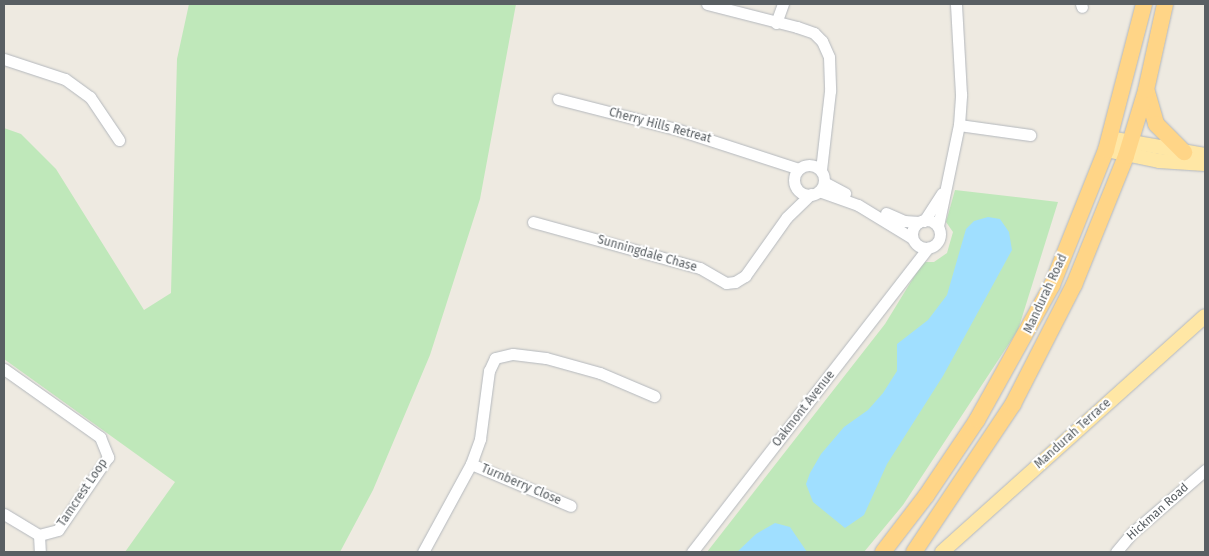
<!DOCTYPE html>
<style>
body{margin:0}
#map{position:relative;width:1209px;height:556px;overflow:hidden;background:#eeeae1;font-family:"Fira Sans",sans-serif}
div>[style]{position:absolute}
.green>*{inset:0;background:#bfe8ba}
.water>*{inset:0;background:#a0dfff}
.roads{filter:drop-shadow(0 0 1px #b4b8bd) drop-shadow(0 0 1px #b4b8bd)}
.minor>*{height:11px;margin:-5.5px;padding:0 5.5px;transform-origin:5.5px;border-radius:5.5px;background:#fff}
.minor>.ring{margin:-5.5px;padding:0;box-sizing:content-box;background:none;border:11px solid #fff;border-radius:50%}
.major>*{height:14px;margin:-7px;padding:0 7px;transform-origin:7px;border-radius:7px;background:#ffe7a5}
.highway>*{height:16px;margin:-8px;padding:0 8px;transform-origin:8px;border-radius:8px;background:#ffd587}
span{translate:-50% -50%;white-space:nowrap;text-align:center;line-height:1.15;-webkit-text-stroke:4px #fff;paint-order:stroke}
.street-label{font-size:12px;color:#595f63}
.frame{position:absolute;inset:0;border:5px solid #595f63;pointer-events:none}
</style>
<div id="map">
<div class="green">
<div style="clip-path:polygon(189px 4px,516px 4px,480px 199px,430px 355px,373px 490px,340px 552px,125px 552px,175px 482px,4px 359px,4px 128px,21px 134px,56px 169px,144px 310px,171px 293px,177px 59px)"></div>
<div style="clip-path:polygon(955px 190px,1058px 202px,1018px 330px,903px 505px,864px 552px,707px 552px,885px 324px,923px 262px,934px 262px,947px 253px,953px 232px,946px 222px)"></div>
</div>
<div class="water">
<div style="clip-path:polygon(988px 217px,1000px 219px,1009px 232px,1012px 250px,943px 376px,887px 464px,864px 515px,845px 528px,813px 502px,806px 484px,810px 473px,821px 454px,844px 427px,868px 410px,883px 393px,897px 371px,897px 344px,928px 320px,947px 295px,966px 229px,974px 221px)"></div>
<div style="clip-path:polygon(775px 523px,790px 527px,807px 552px,737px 552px,756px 534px)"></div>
</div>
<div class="roads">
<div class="minor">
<div style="left:707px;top:4px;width:93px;rotate:14.3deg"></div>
<div style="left:797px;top:27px;width:18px;rotate:19deg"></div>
<div style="left:814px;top:33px;width:11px;rotate:45deg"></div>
<div style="left:822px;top:41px;width:17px;rotate:66deg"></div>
<div style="left:829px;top:57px;width:34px;rotate:88deg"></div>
<div style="left:830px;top:91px;width:80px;rotate:96.5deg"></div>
<div style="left:1081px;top:4px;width:3px;rotate:72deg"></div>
<div style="left:776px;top:23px;width:20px;rotate:-70deg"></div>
<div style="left:4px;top:59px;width:64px;rotate:18.2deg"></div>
<div style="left:65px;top:79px;width:31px;rotate:36deg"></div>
<div style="left:90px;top:97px;width:52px;rotate:56deg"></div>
<div style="left:558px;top:99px;width:122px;rotate:14.3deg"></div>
<div style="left:676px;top:129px;width:129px;rotate:18deg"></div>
<div style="left:959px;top:125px;width:72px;rotate:8deg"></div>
<div class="ring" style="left:794px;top:165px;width:19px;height:19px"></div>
<div style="left:824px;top:182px;width:24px;rotate:28deg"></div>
<div style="left:819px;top:191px;width:41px;rotate:19.7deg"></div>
<div style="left:858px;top:205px;width:63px;rotate:31.4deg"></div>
<div style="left:886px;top:213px;width:20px;rotate:24deg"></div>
<div style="left:904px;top:221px;width:15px;rotate:4deg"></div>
<div class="ring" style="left:912px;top:220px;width:17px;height:17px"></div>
<div style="left:924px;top:221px;width:33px;rotate:-57deg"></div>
<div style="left:533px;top:222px;width:173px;rotate:15.4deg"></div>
<div style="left:700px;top:268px;width:30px;rotate:30deg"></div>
<div style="left:726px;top:283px;width:9px;rotate:-6deg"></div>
<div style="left:735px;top:282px;width:12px;rotate:-31deg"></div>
<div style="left:745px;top:276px;width:72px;rotate:-54.6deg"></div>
<div style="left:787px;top:217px;width:33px;rotate:-44deg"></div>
<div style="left:938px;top:226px;width:103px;rotate:-78.3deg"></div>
<div style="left:959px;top:125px;width:31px;rotate:-86deg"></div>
<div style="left:961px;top:94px;width:90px;rotate:-93.2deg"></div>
<div style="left:4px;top:369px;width:118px;rotate:35.3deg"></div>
<div style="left:100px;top:437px;width:22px;rotate:68deg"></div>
<div style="left:108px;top:457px;width:88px;rotate:124.4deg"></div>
<div style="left:58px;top:530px;width:20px;rotate:165deg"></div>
<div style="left:471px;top:464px;width:108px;rotate:22.8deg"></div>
<div style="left:4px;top:514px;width:41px;rotate:31deg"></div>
<div style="left:39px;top:535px;width:17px;rotate:87deg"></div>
<div style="left:423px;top:552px;width:100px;rotate:-61.4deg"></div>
<div style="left:471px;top:464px;width:27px;rotate:-70deg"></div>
<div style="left:480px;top:439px;width:69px;rotate:-82.5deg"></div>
<div style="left:489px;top:371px;width:14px;rotate:-65deg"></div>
<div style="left:495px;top:358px;width:18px;rotate:-13deg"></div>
<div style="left:513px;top:354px;width:33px;rotate:7deg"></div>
<div style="left:546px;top:358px;width:56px;rotate:15.5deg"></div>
<div style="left:600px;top:373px;width:59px;rotate:23.1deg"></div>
<div style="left:692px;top:552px;width:385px;rotate:-52.2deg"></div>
<div style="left:1116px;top:552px;width:26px;rotate:-50deg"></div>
<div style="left:1133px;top:532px;width:95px;rotate:-40.7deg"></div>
</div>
<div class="major">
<div style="left:1109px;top:138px;width:97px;rotate:10deg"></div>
<div style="left:1106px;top:150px;width:54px;rotate:11.7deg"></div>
<div style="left:1159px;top:161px;width:46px;rotate:3.7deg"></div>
<div style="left:942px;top:552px;width:353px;rotate:-41.9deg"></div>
</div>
<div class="highway">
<div style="left:1147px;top:92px;width:33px;rotate:74deg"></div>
<div style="left:1156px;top:124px;width:40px;rotate:45deg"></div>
<div style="left:883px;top:552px;width:71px;rotate:-52.5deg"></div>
<div style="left:926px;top:496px;width:92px;rotate:-56.1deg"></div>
<div style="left:977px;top:420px;width:154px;rotate:-60.9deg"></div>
<div style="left:1052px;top:285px;width:145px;rotate:-68.2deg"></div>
<div style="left:1106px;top:150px;width:151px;rotate:-75.4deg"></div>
<div style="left:914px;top:552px;width:178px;rotate:-56.2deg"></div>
<div style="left:1013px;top:404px;width:134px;rotate:-62.9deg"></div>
<div style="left:1074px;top:285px;width:139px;rotate:-68deg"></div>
<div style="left:1126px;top:156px;width:69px;rotate:-73.1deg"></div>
<div style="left:1146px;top:90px;width:88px;rotate:-77.5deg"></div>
</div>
</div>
<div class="street-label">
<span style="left:660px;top:126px;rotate:15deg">Cherry Hills Retreat</span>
<span style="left:647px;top:254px;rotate:16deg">Sunningdale Chase</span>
<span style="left:1046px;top:294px;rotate:-65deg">Mandurah Road</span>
<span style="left:804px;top:409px;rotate:-52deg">Oakmont Avenue</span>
<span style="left:1073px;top:434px;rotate:-42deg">Mandurah Terrace</span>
<span style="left:521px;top:485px;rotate:23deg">Turnberry Close</span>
<span style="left:83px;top:493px;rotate:-56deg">Tamcrest Loop</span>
<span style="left:1158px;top:512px;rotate:-42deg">Hickman Road</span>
</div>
<div class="frame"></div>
</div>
